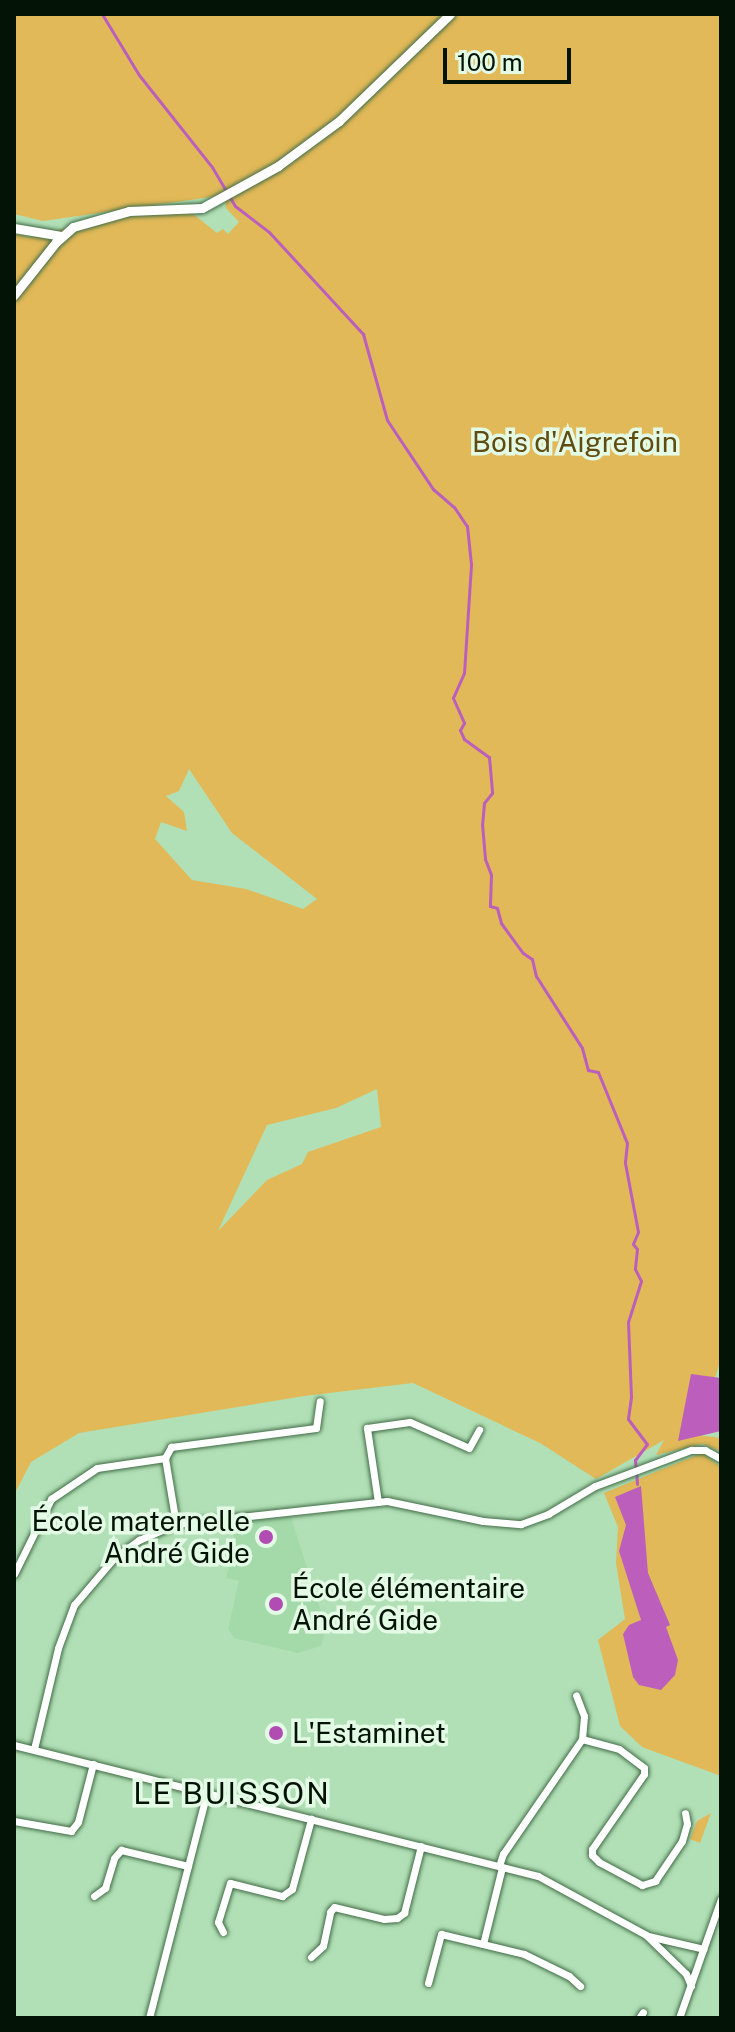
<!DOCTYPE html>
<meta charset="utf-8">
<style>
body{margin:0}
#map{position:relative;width:735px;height:2032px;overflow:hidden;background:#b2e0b6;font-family:"Public Sans",sans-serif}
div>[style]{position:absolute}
.built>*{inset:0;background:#a4d9a9}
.green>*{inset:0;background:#e1b958}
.water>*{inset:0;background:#bc5fbc}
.stream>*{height:3px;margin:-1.5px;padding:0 1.5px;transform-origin:1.5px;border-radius:1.5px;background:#bc5fbc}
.roads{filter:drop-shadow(0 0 2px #416c47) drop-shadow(0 0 2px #416c47)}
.street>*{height:7px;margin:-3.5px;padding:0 3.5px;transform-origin:3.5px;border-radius:3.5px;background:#fff}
.secondary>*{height:9px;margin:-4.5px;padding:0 4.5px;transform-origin:4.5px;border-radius:4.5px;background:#fff}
.dots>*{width:22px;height:22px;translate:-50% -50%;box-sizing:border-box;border:4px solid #e3fae5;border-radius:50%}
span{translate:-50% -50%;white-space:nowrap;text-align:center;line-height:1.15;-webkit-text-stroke:7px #e3fae5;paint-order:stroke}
.park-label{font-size:28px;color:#604b10}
.poi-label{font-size:28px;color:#031305}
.right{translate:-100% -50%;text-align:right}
.left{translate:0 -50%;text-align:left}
.neighbourhood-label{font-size:30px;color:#031305;letter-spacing:2px}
.frame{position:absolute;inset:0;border:16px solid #031305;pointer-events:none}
.scale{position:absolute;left:443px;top:48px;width:128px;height:36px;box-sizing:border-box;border:4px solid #031305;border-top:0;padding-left:10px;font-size:24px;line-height:28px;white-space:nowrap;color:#031305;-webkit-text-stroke:6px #e3fae5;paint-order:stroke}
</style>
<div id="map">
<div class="built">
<div style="clip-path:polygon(291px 1517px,326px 1627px,321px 1646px,298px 1653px,234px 1638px,228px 1629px,239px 1581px,226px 1578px,230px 1563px,236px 1561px,239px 1552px,229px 1523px)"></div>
</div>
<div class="green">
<div style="clip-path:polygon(evenodd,14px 14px,721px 14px,721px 1358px,698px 1435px,721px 1438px,721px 1452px,703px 1444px,656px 1455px,664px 1440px,596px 1479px,540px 1443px,413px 1383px,304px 1396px,79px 1433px,31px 1462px,14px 1495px,14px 233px,28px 237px,116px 217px,192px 213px,217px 233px,223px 229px,228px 234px,239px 222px,226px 208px,225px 195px,43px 221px,14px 214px,14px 14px,189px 769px,232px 833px,317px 899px,303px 909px,246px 889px,192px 880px,155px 839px,161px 822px,187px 831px,184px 812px,166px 796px,179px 791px,189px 769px,14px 14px,377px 1089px,381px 1127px,308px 1152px,302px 1164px,267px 1180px,218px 1231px,267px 1125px,336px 1108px,377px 1089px)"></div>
<div style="clip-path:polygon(702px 1453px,721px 1467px,721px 1776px,642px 1747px,620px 1726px,598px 1640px,625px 1619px,616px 1563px,618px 1527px,604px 1493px)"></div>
<div style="clip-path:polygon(711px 1813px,700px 1843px,690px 1839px,697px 1821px)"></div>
</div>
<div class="water">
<div style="clip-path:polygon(691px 1374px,721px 1378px,721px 1431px,678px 1441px)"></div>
<div style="clip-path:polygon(641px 1486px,648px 1573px,670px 1625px,666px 1627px,678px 1660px,675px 1675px,661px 1690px,639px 1685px,633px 1677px,623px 1634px,629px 1625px,641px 1620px,619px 1551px,626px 1525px,615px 1497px)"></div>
</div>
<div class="stream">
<div style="left:102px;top:14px;width:71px;rotate:58.8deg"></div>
<div style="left:139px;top:75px;width:117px;rotate:51.6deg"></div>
<div style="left:212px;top:167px;width:45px;rotate:59.5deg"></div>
<div style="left:235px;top:206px;width:43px;rotate:37.4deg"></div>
<div style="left:269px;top:232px;width:139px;rotate:47.3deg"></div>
<div style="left:363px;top:334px;width:89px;rotate:74.4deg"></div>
<div style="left:387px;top:420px;width:83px;rotate:56.3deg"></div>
<div style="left:433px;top:489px;width:28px;rotate:41deg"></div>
<div style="left:454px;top:507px;width:23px;rotate:56deg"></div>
<div style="left:467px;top:526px;width:39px;rotate:84deg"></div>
<div style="left:471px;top:565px;width:108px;rotate:93.7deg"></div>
<div style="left:464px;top:673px;width:27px;rotate:114deg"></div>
<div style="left:453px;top:698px;width:27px;rotate:66deg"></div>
<div style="left:464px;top:723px;width:8px;rotate:120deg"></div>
<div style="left:460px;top:730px;width:10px;rotate:66deg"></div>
<div style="left:464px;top:739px;width:31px;rotate:36deg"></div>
<div style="left:489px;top:757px;width:36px;rotate:85deg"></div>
<div style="left:492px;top:793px;width:13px;rotate:129deg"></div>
<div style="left:484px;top:803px;width:21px;rotate:95deg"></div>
<div style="left:482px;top:824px;width:35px;rotate:85deg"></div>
<div style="left:485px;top:859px;width:17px;rotate:69deg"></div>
<div style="left:491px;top:875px;width:31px;rotate:92deg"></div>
<div style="left:490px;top:906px;width:7px;rotate:16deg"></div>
<div style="left:497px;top:908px;width:16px;rotate:75deg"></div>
<div style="left:501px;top:923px;width:37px;rotate:54deg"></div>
<div style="left:523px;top:953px;width:11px;rotate:34deg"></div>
<div style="left:532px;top:959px;width:17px;rotate:77deg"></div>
<div style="left:536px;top:976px;width:85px;rotate:57.4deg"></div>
<div style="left:582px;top:1048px;width:23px;rotate:75deg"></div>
<div style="left:588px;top:1070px;width:10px;rotate:11deg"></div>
<div style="left:598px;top:1072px;width:77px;rotate:67.8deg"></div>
<div style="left:627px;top:1143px;width:20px;rotate:96deg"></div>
<div style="left:625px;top:1163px;width:70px;rotate:79.3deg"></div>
<div style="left:638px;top:1232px;width:13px;rotate:113deg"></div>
<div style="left:633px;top:1244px;width:6px;rotate:51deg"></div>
<div style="left:637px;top:1249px;width:20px;rotate:96deg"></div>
<div style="left:635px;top:1269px;width:13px;rotate:63deg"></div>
<div style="left:641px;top:1281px;width:43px;rotate:107.6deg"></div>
<div style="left:628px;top:1322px;width:75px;rotate:87.7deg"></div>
<div style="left:631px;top:1397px;width:22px;rotate:98deg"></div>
<div style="left:628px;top:1419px;width:31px;rotate:53deg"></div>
<div style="left:647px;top:1444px;width:20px;rotate:127deg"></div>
<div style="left:635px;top:1460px;width:24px;rotate:85deg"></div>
</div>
<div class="roads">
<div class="street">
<div style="left:165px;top:1458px;width:13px;rotate:-61deg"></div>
<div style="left:171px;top:1447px;width:146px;rotate:-7.5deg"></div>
<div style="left:316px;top:1428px;width:27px;rotate:-82deg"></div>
<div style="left:165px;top:1458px;width:67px;rotate:80.5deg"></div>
<div style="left:378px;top:1502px;width:75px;rotate:-98.5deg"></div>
<div style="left:367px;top:1428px;width:43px;rotate:-7.9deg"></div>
<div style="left:410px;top:1422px;width:64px;rotate:23.8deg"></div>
<div style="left:469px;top:1448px;width:21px;rotate:-61deg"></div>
<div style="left:14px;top:1574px;width:84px;rotate:-63.7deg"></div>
<div style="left:51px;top:1499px;width:55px;rotate:-34deg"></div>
<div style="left:97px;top:1468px;width:69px;rotate:-8.4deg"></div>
<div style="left:582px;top:1739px;width:38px;rotate:15deg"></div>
<div style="left:619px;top:1749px;width:31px;rotate:37deg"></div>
<div style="left:644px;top:1768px;width:6px;rotate:90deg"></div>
<div style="left:644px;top:1774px;width:91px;rotate:124.7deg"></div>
<div style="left:592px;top:1849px;width:6px;rotate:90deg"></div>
<div style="left:592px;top:1855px;width:10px;rotate:45deg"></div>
<div style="left:599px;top:1862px;width:49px;rotate:28.1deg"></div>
<div style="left:642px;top:1885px;width:14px;rotate:-17deg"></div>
<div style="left:655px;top:1881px;width:48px;rotate:-56deg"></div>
<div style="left:682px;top:1841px;width:18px;rotate:-74deg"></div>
<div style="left:687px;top:1824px;width:11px;rotate:-100deg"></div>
<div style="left:14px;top:1745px;width:540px;rotate:14.04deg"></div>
<div style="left:538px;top:1876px;width:123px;rotate:28.6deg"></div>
<div style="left:646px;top:1935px;width:56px;rotate:44.3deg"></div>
<div style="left:686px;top:1974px;width:13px;rotate:67deg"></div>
<div style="left:34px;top:1749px;width:104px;rotate:-76.6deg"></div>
<div style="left:58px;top:1648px;width:46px;rotate:-69.6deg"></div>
<div style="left:74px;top:1605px;width:62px;rotate:-49.6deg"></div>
<div style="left:114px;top:1558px;width:31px;rotate:-36deg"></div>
<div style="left:139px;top:1540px;width:40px;rotate:-23.4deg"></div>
<div style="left:176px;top:1524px;width:212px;rotate:-6.2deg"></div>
<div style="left:387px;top:1501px;width:98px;rotate:11.8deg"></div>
<div style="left:483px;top:1521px;width:38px;rotate:5deg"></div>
<div style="left:521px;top:1524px;width:29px;rotate:-20deg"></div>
<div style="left:548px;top:1514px;width:55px;rotate:-30.8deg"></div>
<div style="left:595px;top:1486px;width:103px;rotate:-20.6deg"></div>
<div style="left:691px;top:1450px;width:14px"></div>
<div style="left:705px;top:1450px;width:18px;rotate:29deg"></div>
<div style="left:14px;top:1821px;width:58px;rotate:10deg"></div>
<div style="left:71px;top:1831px;width:11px;rotate:-52deg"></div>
<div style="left:78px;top:1822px;width:60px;rotate:-75.5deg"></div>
<div style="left:499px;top:1866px;width:13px;rotate:-72deg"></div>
<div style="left:503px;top:1854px;width:140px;rotate:-55.5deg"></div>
<div style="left:582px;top:1739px;width:23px;rotate:-85deg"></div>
<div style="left:584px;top:1716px;width:22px;rotate:-111deg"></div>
<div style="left:94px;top:1896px;width:14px;rotate:-36deg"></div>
<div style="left:105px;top:1888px;width:31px;rotate:-73deg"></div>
<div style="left:114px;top:1858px;width:11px;rotate:-49deg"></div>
<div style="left:121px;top:1850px;width:69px;rotate:13.4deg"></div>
<div style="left:223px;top:1932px;width:11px;rotate:-117deg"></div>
<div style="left:218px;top:1922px;width:41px;rotate:-72.9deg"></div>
<div style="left:230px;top:1883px;width:54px;rotate:14deg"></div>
<div style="left:282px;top:1896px;width:12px;rotate:-35deg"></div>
<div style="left:292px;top:1889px;width:73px;rotate:-74.8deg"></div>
<div style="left:648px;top:1936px;width:57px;rotate:13.1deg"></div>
<div style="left:483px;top:1944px;width:79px;rotate:-76.1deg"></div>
<div style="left:311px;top:1957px;width:16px;rotate:-43deg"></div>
<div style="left:323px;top:1946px;width:35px;rotate:-78deg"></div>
<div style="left:330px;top:1912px;width:6px;rotate:-51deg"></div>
<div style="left:334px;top:1907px;width:51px;rotate:13.5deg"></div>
<div style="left:384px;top:1919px;width:13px;rotate:-4deg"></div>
<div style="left:397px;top:1918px;width:9px;rotate:-36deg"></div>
<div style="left:404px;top:1913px;width:69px;rotate:-75.8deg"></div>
<div style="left:428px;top:1983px;width:51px;rotate:-75.1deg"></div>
<div style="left:441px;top:1934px;width:85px;rotate:13.5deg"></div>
<div style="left:524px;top:1954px;width:50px;rotate:26.1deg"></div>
<div style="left:569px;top:1976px;width:15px;rotate:42deg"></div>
<div style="left:149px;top:2018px;width:233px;rotate:-75.6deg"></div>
<div style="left:639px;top:2018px;width:7px;rotate:-56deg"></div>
<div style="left:679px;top:2018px;width:126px;rotate:-70.6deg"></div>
</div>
<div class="secondary">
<div style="left:14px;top:228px;width:49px;rotate:9.5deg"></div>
<div style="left:14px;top:295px;width:68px;rotate:-51.6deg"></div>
<div style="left:56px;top:242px;width:23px;rotate:-41deg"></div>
<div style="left:73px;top:227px;width:58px;rotate:-15.9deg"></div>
<div style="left:129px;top:211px;width:73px;rotate:-2.4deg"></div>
<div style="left:202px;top:208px;width:87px;rotate:-28.9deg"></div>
<div style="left:278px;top:166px;width:76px;rotate:-36.4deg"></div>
<div style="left:339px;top:121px;width:154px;rotate:-43.9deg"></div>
</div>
</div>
<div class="dots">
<div style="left:266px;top:1537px;background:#b14db2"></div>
<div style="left:276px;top:1604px;background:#b14db2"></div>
<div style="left:276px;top:1733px;background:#b14db2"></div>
</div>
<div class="park-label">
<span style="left:575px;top:442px">Bois d'Aigrefoin</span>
</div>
<div class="poi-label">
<span class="right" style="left:250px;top:1537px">École maternelle<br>André Gide</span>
<span class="left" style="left:292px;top:1604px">École élémentaire<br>André Gide</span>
<span class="left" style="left:292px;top:1733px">L'Estaminet</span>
</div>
<div class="neighbourhood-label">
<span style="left:232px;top:1793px">LE BUISSON</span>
</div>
<div class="frame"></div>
<div class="scale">100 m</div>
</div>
